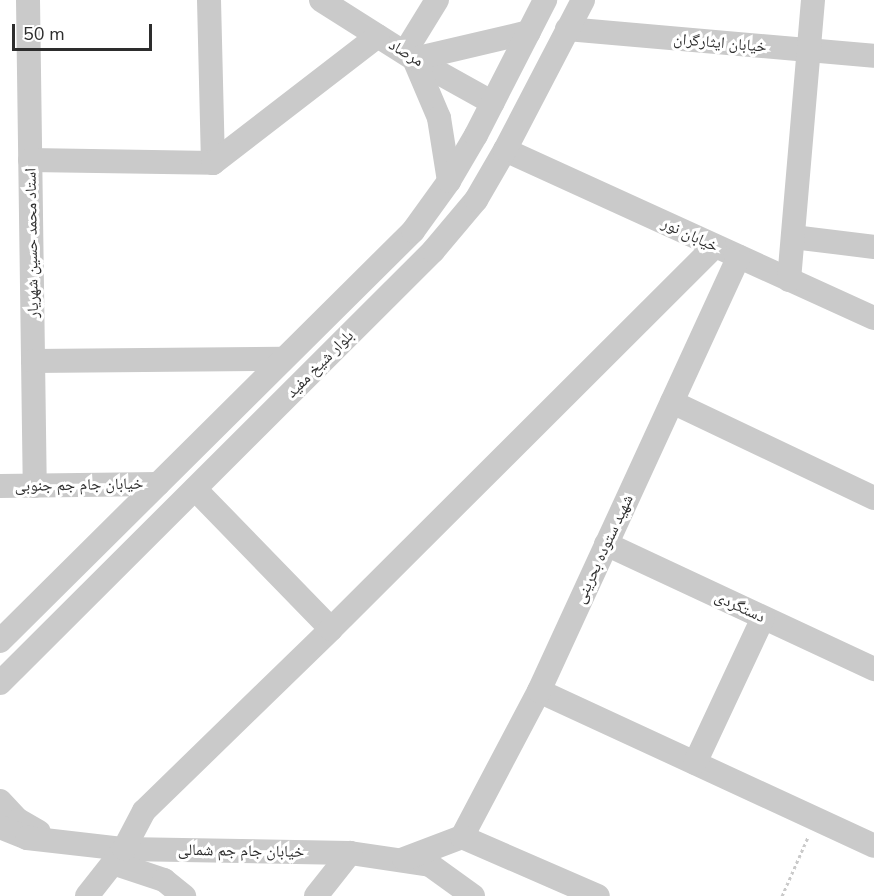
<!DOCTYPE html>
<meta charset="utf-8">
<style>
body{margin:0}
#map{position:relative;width:874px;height:896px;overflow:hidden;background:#fff;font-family:"Nunito Sans","Noto Naskh Arabic",sans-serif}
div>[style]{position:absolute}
.path>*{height:3px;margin-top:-1.5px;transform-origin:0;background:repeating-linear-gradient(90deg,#cacaca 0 3px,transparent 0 6px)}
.minor>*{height:24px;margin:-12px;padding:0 12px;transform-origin:12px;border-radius:12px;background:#cacaca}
span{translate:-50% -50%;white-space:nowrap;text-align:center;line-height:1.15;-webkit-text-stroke:6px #fff;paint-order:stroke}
.street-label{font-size:16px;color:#2d2d2d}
.scale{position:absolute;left:12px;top:24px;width:140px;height:27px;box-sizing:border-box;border:3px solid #2d2d2d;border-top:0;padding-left:8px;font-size:18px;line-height:21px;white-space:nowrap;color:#2d2d2d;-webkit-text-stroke:4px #fff;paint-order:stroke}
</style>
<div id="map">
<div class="path">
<div style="left:782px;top:896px;width:64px;rotate:-66.2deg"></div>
</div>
<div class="minor">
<div style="left:28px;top:0;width:486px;rotate:89.2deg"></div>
<div style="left:209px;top:0;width:163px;rotate:88.6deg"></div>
<div style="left:321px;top:0;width:110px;rotate:32.4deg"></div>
<div style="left:414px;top:59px;width:90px;rotate:29.1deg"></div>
<div style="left:567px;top:29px;width:308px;rotate:5deg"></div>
<div style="left:405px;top:52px;width:61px;rotate:-58.4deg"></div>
<div style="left:414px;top:59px;width:64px;rotate:67deg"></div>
<div style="left:439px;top:118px;width:64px;rotate:81deg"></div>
<div style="left:414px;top:59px;width:118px;rotate:-13.2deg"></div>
<div style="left:505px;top:150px;width:405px;rotate:24.5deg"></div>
<div style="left:30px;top:160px;width:183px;rotate:0.9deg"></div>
<div style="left:213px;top:163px;width:208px;rotate:-37.6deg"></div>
<div style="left:793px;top:237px;width:82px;rotate:7deg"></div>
<div style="left:789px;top:280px;width:281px;rotate:-85.1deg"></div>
<div style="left:33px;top:361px;width:250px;rotate:-0.5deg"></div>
<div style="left:672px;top:402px;width:224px;rotate:25.4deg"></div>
<div style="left:0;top:486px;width:158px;rotate:-0.7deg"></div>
<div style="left:195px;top:489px;width:195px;rotate:45.8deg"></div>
<div style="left:606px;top:544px;width:296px;rotate:25deg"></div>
<div style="left:0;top:641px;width:582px;rotate:-44.79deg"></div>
<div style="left:413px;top:231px;width:62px;rotate:-54.2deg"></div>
<div style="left:449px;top:181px;width:53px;rotate:-59.6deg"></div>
<div style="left:476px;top:135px;width:152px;rotate:-62.9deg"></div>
<div style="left:0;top:683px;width:612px;rotate:-44.93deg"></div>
<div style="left:433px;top:251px;width:67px;rotate:-49.9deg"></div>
<div style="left:476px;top:200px;width:58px;rotate:-59.9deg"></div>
<div style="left:505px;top:150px;width:169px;rotate:-62.5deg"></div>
<div style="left:539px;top:691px;width:369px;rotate:24.8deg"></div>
<div style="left:695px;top:763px;width:160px;rotate:-64.9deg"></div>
<div style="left:0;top:801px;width:26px;rotate:47deg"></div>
<div style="left:18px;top:820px;width:24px;rotate:30deg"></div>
<div style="left:0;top:827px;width:29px;rotate:22deg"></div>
<div style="left:27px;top:838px;width:98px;rotate:6.5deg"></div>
<div style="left:124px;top:849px;width:226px;rotate:1deg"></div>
<div style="left:350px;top:853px;width:81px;rotate:8.5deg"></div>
<div style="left:430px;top:865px;width:53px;rotate:35.8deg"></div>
<div style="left:462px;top:837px;width:165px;rotate:-62.2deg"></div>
<div style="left:539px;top:691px;width:478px;rotate:-65.3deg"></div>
<div style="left:404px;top:859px;width:62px;rotate:-20.8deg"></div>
<div style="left:462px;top:837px;width:148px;rotate:23.5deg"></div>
<div style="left:113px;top:863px;width:54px;rotate:18.4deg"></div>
<div style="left:164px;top:880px;width:26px;rotate:39deg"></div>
<div style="left:87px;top:896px;width:60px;rotate:-51.8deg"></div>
<div style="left:124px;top:849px;width:43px;rotate:-62.2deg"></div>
<div style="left:144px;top:811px;width:261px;rotate:-44.2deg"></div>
<div style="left:331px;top:629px;width:542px;rotate:-44.93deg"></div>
<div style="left:316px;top:896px;width:55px;rotate:-51.7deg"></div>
</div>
<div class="street-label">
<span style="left:720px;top:43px;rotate:5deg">خیابان ایثارگران</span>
<span style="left:406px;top:53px;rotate:31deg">مرصاد</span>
<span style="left:690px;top:235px;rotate:25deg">خیابان نور</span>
<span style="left:32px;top:243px;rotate:-91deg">استاد محمد حسین شهریار</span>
<span style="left:320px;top:364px;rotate:-45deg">بلوار شیخ مفید</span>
<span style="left:79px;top:485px;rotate:-1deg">خیابان جام جم جنوبی</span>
<span style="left:604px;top:549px;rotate:-65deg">شهید ستوده بحرینی</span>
<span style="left:740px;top:607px;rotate:25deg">دستگردی</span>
<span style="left:241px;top:851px;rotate:1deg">خیابان جام جم شمالی</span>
</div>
<div class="scale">50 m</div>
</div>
